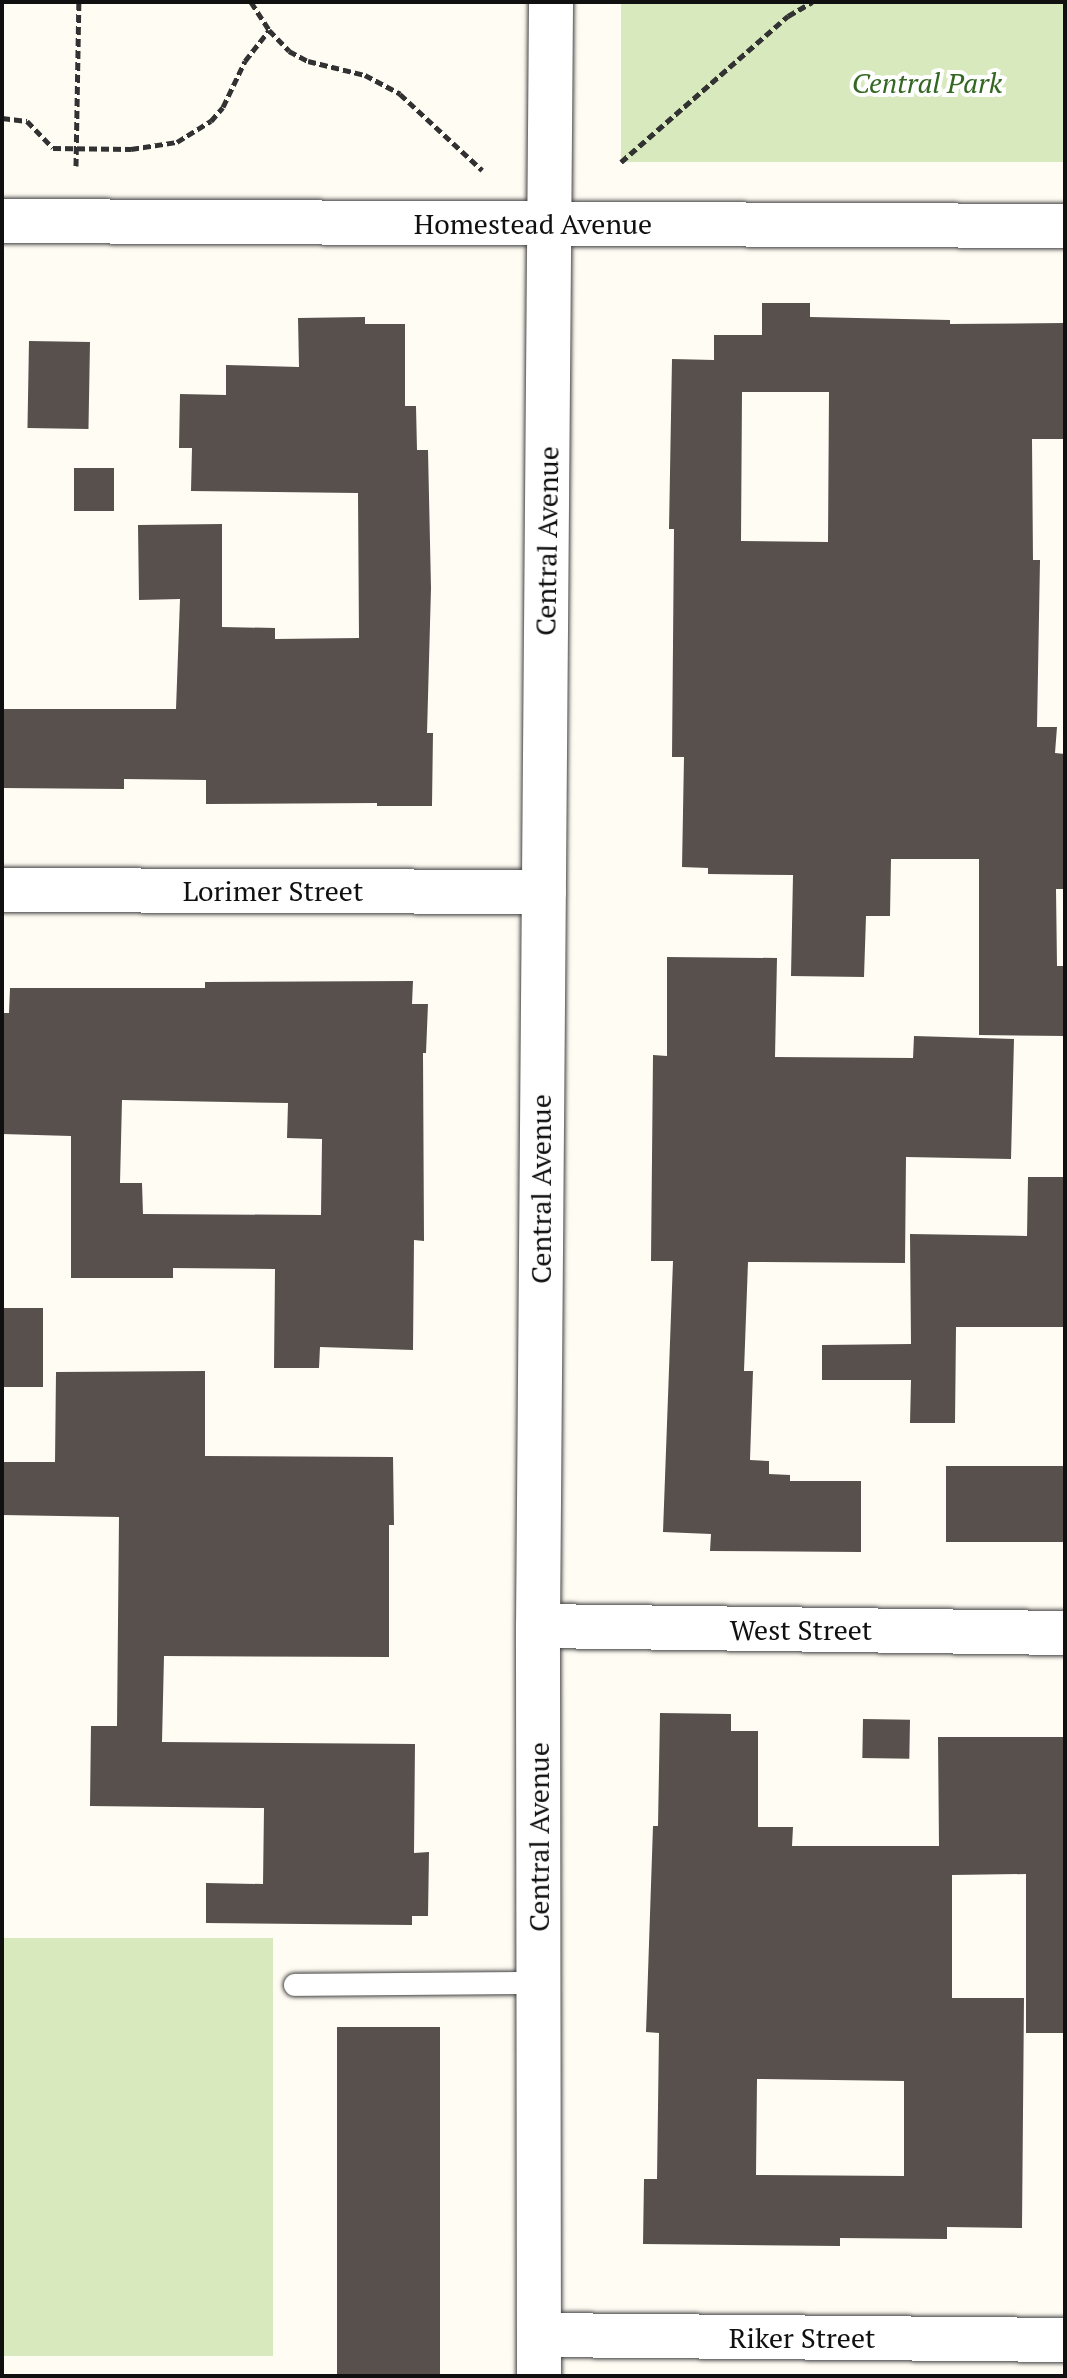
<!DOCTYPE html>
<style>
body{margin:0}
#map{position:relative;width:1067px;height:2378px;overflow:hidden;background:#fffcf3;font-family:"PT Serif",serif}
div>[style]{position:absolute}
.green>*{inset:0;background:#d7e9bd;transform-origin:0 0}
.building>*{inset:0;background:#58504c;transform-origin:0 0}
.path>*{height:5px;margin-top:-2.5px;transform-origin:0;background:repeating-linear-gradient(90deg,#323232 0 8px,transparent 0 12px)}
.roads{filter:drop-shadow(0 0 2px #434343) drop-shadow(0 0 2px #434343)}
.service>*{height:22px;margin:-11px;padding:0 11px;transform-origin:11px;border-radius:11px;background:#fff}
.minor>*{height:44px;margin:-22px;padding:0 22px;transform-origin:22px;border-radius:22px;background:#fff}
.tertiary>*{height:44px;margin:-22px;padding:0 22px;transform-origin:22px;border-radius:22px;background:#fff}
span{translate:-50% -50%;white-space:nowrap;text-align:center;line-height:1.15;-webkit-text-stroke:8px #fff;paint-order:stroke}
.park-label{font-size:28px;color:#346721;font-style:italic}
.street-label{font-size:28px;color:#101010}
.frame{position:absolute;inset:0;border:4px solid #101010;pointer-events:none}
</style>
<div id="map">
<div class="green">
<div style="left:621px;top:2px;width:444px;height:160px"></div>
<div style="left:2px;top:1938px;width:271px;height:418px"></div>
</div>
<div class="building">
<div style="clip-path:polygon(evenodd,762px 303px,810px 303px,810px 317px,950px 320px,950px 324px,1065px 323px,1065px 439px,1032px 439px,1033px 560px,1040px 560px,1037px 727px,1057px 727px,1055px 753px,1065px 754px,1065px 889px,1056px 889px,1057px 966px,1065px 966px,1065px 1036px,979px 1035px,979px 859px,891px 859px,890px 916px,866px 916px,864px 977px,791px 976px,793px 875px,708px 874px,708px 868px,682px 867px,684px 757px,672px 757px,674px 529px,669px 529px,672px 359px,714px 360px,714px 335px,762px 335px,762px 303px,742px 392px,829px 392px,828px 542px,741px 541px,742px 392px)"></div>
<div style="clip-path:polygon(365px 317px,365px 324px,405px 324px,405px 406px,416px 406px,417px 450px,428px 450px,431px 588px,427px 733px,433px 733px,432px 806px,377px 806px,377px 803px,206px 804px,206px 780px,124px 779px,124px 789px,2px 788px,2px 709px,176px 709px,180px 599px,139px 600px,138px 525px,222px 524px,222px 627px,275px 628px,275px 639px,359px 638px,358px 493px,191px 491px,192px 448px,179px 448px,180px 394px,226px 395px,226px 365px,299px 367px,298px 318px)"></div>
<div style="left:29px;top:341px;width:61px;height:87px;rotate:1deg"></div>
<div style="left:114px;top:468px;width:43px;height:40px;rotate:90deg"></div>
<div style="clip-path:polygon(667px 957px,777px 958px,775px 1057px,913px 1058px,914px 1036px,1014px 1039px,1011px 1159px,906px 1157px,905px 1263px,748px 1262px,744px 1371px,753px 1371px,750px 1460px,769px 1461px,769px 1474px,790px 1475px,790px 1481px,861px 1481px,861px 1552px,710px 1551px,711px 1534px,663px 1532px,673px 1261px,651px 1261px,653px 1055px,667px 1056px)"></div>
<div style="clip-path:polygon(evenodd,413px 981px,412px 1004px,428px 1004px,426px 1053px,423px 1053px,424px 1241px,414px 1240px,413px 1350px,320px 1347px,319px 1368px,274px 1368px,275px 1269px,173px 1268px,173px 1278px,71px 1278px,71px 1136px,2px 1134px,2px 1013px,9px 1013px,10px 988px,205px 988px,205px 982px,413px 981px,122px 1100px,288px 1103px,287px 1138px,322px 1139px,321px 1215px,143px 1214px,142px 1183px,120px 1183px,122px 1100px)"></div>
<div style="clip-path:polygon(1028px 1177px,1065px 1177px,1065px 1327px,956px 1327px,955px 1423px,910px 1423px,911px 1380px,822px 1380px,822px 1345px,911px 1344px,910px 1234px,1027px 1236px)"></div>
<div style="left:2px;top:1308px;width:41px;height:79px"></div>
<div style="clip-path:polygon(205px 1371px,205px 1456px,393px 1457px,394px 1525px,389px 1525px,389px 1657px,164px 1656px,162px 1742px,415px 1744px,414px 1853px,429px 1852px,428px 1916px,412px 1916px,412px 1925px,206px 1923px,206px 1883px,263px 1884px,264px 1808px,90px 1806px,91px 1726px,117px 1726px,119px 1517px,2px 1515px,2px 1462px,55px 1462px,56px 1372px)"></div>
<div style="left:946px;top:1466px;width:119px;height:76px"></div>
<div style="clip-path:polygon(evenodd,660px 1713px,731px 1714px,731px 1731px,758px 1731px,758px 1827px,793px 1827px,792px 1846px,939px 1846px,938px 1737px,1065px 1737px,1065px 2033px,1026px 2033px,1026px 1874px,952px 1875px,952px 1998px,1024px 1998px,1022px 2228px,947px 2227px,947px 2239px,840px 2238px,840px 2246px,643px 2244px,644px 2179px,657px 2179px,659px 2033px,646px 2032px,653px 1826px,658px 1826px,660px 1713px,757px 2079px,904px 2081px,904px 2176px,756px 2175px,757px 2079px)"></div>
<div style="left:863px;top:1719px;width:47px;height:39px;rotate:1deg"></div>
<div style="left:337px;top:2027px;width:103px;height:348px"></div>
</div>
<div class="path">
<div style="left:251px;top:2px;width:33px;rotate:57deg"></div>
<div style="left:269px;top:30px;width:29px;rotate:46deg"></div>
<div style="left:289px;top:51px;width:21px;rotate:28deg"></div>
<div style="left:308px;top:61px;width:59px;rotate:13.8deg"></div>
<div style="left:365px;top:75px;width:40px;rotate:28deg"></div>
<div style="left:400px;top:94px;width:112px;rotate:42.8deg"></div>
<div style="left:2px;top:118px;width:25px;rotate:7deg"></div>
<div style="left:27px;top:121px;width:37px;rotate:46deg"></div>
<div style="left:53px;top:148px;width:78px;rotate:0.7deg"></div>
<div style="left:131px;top:149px;width:47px;rotate:-8.7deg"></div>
<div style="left:177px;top:142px;width:40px;rotate:-32deg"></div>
<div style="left:211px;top:121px;width:18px;rotate:-49deg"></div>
<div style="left:223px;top:107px;width:51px;rotate:-64.4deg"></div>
<div style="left:245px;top:61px;width:39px;rotate:-52deg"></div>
<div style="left:621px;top:162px;width:222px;rotate:-41.2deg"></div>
<div style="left:788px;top:16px;width:28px;rotate:-30deg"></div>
<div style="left:76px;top:166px;width:164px;rotate:-89deg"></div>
</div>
<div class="roads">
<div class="service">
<div style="left:295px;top:1985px;width:244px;rotate:-0.5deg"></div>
</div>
<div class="minor">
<div style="left:2px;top:221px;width:1063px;rotate:0.27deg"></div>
<div style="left:2px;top:890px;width:542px;rotate:0.21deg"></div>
<div style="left:538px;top:1626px;width:527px;rotate:0.76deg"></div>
<div style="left:539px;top:2335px;width:526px;rotate:0.54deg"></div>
</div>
<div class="tertiary">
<div style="left:539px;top:2376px;width:750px;rotate:-90.08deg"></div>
<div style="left:538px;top:1626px;width:1624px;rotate:-89.54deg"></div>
</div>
</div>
<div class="park-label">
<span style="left:927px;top:83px">Central Park</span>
</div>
<div class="street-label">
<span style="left:533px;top:224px">Homestead Avenue</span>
<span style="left:547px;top:541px;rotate:-89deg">Central Avenue</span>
<span style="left:273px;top:891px">Lorimer Street</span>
<span style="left:541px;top:1189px;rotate:-90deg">Central Avenue</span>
<span style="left:801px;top:1630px">West Street</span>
<span style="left:539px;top:1837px;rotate:-90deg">Central Avenue</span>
<span style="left:802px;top:2338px">Riker Street</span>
</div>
<div class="frame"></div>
</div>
